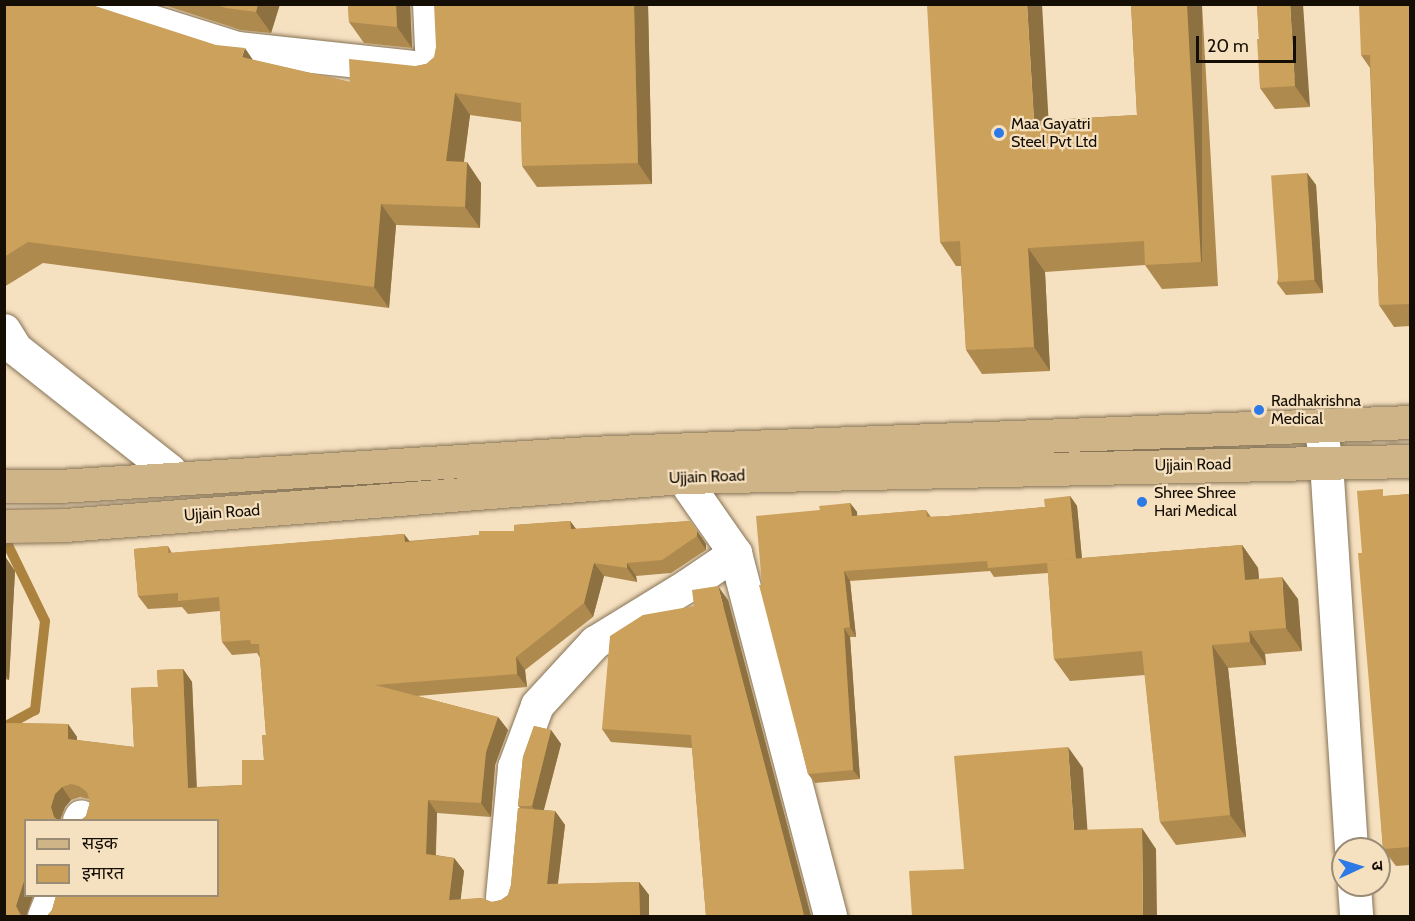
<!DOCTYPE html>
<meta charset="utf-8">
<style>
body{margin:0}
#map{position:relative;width:1415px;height:921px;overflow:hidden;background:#f5e0c0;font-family:Cabin,"Noto Sans Devanagari",sans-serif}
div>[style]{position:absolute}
.stream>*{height:10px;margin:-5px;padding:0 5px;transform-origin:5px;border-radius:5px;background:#ac833e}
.roads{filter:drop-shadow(0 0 2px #867355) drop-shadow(0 0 2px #867355)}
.minor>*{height:33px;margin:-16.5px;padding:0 16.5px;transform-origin:16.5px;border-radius:16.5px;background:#fff}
.major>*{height:33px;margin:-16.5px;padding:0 16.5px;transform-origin:16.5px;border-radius:16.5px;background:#ceb487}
.wall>*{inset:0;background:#af8a4f}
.shaded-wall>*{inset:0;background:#8e7140;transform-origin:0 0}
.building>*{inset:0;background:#cba15c;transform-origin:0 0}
.dots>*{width:16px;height:16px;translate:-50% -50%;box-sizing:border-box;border:3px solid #f5e0c0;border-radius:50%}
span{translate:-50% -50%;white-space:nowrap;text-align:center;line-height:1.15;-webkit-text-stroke:4.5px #f5e0c0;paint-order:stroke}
.poi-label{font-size:16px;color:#150e04}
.left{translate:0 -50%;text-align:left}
.street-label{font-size:16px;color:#150e04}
.frame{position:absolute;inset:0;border:6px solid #150e04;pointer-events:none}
.legend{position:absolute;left:24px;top:819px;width:195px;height:78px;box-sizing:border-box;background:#f5e0c0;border:2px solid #9b8c75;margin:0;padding:8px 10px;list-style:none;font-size:18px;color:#150e04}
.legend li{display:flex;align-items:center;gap:12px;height:30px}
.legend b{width:30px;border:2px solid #9b8c75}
.north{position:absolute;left:1331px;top:837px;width:60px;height:60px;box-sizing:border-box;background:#f5e0c0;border:2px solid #9b8c75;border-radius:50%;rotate:86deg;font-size:16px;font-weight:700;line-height:24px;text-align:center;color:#150e04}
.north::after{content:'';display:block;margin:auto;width:21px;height:27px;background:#2d79e5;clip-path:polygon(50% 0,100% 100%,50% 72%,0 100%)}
.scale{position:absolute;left:1196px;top:36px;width:100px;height:27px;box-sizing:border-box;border:3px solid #150e04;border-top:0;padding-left:8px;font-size:18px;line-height:21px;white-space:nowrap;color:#150e04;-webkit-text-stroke:4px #f5e0c0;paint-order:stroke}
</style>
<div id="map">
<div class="stream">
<div style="left:4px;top:537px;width:93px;rotate:64deg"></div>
<div style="left:45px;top:621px;width:90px;rotate:96.4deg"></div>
<div style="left:35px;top:710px;width:35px;rotate:151deg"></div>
</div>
<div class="roads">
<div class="minor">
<div style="left:97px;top:4px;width:147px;rotate:17.4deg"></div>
<div style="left:237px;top:48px;width:196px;rotate:6.1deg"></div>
<div style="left:432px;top:69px;width:65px;rotate:-92.6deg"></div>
<div style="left:4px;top:330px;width:22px;rotate:58deg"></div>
<div style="left:16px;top:349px;width:195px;rotate:38.3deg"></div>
<div style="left:169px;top:470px;width:9px;rotate:72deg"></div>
<div style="left:1320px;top:425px;width:37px;rotate:81deg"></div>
<div style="left:1326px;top:462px;width:388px;rotate:86.3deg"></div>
<div style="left:682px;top:477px;width:93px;rotate:55.1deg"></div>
<div style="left:735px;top:553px;width:375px;rotate:75.3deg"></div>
<div style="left:79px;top:820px;width:4px;rotate:-63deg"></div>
<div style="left:1354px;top:885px;width:31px;rotate:86deg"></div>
<div style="left:502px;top:897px;width:131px;rotate:-84.7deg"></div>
<div style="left:514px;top:767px;width:66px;rotate:-69.6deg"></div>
<div style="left:537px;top:705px;width:86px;rotate:-47.4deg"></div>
<div style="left:595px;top:642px;width:109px;rotate:-31.5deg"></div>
<div style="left:688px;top:585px;width:57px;rotate:-34.2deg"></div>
<div style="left:44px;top:916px;width:22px;rotate:-68deg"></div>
</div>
<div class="major">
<div style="left:4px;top:486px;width:55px"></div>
<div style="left:59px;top:486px;width:531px;rotate:-3.56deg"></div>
<div style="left:589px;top:453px;width:822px;rotate:-2.16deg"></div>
<div style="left:4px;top:526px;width:61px;rotate:-0.9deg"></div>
<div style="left:65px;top:525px;width:619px;rotate:-4.45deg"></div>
<div style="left:682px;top:477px;width:728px;rotate:-1.26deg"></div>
</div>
</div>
<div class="wall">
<div style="clip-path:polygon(4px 4px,350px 82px,426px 64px,648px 4px,652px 184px,537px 187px,522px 166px,521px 122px,470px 115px,464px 162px,481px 183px,480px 228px,396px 225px,389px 308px,43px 263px,4px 287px)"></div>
<div style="clip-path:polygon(161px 4px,280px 4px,271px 33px,241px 30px)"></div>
<div style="clip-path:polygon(348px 4px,410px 4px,412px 48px,364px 43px,349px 22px)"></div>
<div style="clip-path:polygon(1131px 4px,1202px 4px,1218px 286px,1162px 289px,1145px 265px,1045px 272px,1050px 371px,982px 374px,966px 350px,961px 266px,956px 266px,940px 242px,1049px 120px,1137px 115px)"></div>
<div style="clip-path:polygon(1257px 4px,1310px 107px,1275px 109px,1260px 88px,1259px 39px)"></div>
<div style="clip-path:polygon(1410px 4px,1410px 326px,1394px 327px,1379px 305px,1370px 68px,1361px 55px)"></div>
<div style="clip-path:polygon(1307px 173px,1316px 185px,1323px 293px,1286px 295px,1277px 283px)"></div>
<div style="clip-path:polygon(1410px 494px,1410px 865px,1396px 866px,1383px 849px,1362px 553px,1387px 496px)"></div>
<div style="clip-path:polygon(1070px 496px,1077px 506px,1082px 558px,1242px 545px,1258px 568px,1259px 579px,1298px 599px,1302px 651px,1265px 654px,1266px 665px,1228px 668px,1246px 837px,1176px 845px,1160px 822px,1145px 675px,1070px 681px,1054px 659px,1048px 573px,994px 577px,990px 571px,850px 581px,856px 637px,850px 637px,860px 779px,815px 783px,808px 774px,762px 585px,820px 510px,850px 503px,857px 512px,857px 516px,926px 510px,931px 517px,948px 516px,1045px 507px)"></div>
<div style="clip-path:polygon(570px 521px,576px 529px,690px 521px,706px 544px,706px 550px,671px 573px,636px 576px,637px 582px,604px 576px,593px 617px,525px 670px,527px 687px,417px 696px,498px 717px,508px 730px,495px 765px,491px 817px,437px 813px,436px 855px,454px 858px,464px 871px,460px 900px,481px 898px,492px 902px,501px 900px,508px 895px,511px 885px,518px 808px,520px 808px,518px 806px,523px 757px,534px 726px,551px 730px,561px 744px,544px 810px,555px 811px,565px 825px,558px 884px,639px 882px,649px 895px,649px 916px,47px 916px,52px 910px,56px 896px,218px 896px,218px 820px,81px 820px,86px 816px,90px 802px,89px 799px,80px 797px,71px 800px,65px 807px,60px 820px,26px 820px,26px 896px,33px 896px,26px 916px,4px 916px,5px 723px,68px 724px,77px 737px,77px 740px,134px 747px,131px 688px,158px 687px,157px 670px,183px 669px,192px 682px,197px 787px,242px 785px,242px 760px,264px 760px,262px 735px,266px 735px,260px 658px,257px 653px,232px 655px,222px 642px,220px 611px,188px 614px,182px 607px,148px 609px,138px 596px,134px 549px,168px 546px,172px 553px,404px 534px,409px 541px,479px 535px,479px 531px,514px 531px,514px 525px)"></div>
<div style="clip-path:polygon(4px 555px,15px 571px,9px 680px,4px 679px)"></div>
<div style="clip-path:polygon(728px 600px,811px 916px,706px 916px,692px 748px,611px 742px,602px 729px)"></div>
</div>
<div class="shaded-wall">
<div style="clip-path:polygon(258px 4px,280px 4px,271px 33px,256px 12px)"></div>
<div style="clip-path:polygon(396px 4px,410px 4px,412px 48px,397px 27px)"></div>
<div style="clip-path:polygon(634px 4px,648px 4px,652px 184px,638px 163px)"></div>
<div style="clip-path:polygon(1027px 4px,1042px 4px,1050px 145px,1034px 121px)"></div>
<div style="left:1187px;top:4px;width:15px;height:258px"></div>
<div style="clip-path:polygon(1290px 4px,1303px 4px,1310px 107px,1295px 86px)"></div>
<div style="clip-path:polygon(245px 48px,259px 69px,242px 57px)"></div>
<div style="clip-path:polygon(455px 93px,470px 115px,461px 182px,446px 161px)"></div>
<div style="clip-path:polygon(467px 162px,481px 183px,480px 228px,465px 207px)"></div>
<div style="clip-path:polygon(1307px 173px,1316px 185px,1323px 293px,1314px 280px)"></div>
<div style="clip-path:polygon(381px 204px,396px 225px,389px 308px,374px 287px)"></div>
<div style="clip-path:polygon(1028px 248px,1045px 272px,1050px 371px,1034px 347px)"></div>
<div style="clip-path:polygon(1070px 496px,1077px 506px,1083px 571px,1076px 561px)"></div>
<div style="clip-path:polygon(850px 503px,857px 512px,858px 525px,852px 516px)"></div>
<div style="clip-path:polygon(570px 521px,580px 534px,571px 529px)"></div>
<div style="clip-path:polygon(697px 531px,706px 544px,706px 550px,697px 536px)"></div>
<div style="clip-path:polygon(404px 534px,414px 547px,405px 542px)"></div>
<div style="clip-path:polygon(1242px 545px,1258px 568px,1261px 602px,1245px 580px)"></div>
<div style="clip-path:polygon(4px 555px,15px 571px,9px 680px,4px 673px)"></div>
<div style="clip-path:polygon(594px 563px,604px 576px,593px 617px,584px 603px)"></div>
<div style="clip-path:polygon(627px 563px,636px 576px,637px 582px,627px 568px)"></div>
<div style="clip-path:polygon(844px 571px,850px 581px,856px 637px,850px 627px)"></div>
<div style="clip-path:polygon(1282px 577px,1298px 599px,1302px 651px,1286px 628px)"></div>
<div style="clip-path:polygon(718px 586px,728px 600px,811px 916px,804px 916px)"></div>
<div style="clip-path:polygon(844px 628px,850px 637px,860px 779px,853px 770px)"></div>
<div style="clip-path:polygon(1249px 631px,1265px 654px,1266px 665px,1250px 642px)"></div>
<div style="clip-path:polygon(1212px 645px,1228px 668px,1246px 837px,1230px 815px)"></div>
<div style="clip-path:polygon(516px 657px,525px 670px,527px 687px,517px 674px)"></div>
<div style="clip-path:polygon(183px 669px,192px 682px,197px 801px,188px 788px)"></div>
<div style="clip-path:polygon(498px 717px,508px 730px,495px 765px,491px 817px,481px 803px,486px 752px)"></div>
<div style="clip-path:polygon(68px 724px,77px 737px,77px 753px,68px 739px)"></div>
<div style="clip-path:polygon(551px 730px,561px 744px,541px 820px,532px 806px)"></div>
<div style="clip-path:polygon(1068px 747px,1083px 768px,1089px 851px,1074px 830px)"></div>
<div style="clip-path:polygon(62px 787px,71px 800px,65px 807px,60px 820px,57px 820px,54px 817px,51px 807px,55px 794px)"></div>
<div style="clip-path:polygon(428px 800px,437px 813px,435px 868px,426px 854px)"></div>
<div style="clip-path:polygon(555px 811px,565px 825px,556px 897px,547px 884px)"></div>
<div style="clip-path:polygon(1142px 828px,1156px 849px,1157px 916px,1143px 916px)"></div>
<div style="clip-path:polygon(454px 858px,464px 871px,459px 914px,449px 900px)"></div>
<div style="clip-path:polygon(26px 875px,26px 896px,33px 896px,26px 916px,22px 916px,16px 906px)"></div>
<div style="clip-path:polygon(639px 882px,649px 895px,649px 916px,640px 916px)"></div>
</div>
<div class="building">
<div style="clip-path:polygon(4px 4px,89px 4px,216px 45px,245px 48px,242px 57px,350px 82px,349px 59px,415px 66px,426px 64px,434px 57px,436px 47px,434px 4px,634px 4px,638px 163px,522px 166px,521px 103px,455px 93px,446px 161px,467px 162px,465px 207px,381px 204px,374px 287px,28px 242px,4px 257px)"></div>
<div style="clip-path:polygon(214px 4px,258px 4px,256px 12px,226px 8px)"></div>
<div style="clip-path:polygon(348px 4px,396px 4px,397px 27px,349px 22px)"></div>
<div style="clip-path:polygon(927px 4px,1027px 4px,1034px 121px,1137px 115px,1131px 4px,1187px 4px,1201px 262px,1145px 265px,1144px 241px,1028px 248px,1034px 347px,966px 350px,960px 241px,940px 242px)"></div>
<div style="clip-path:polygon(1257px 4px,1290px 4px,1295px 86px,1260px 88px,1257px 39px,1259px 39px)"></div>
<div style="clip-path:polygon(1359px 4px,1410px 4px,1410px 304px,1379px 305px,1370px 55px,1361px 55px)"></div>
<div style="left:1307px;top:173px;width:107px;height:36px;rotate:86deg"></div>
<div style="clip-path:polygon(1383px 489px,1383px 496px,1410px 494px,1410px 847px,1383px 849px,1358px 553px,1362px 553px,1357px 491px)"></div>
<div style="clip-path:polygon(1070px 496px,1076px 559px,1047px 561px,1047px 563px,988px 568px,987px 561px,844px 571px,850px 627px,844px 628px,853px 770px,808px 774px,759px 585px,762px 585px,756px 516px,820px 510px,819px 506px,850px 503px,852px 516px,926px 510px,927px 517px,948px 516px,1045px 507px,1044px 499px)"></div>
<div style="clip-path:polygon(570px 521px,571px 529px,690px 521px,697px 531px,697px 536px,662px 560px,627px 563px,627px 568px,594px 563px,584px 603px,516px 657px,517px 674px,375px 685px,498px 717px,486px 752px,481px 803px,428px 800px,426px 854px,454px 858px,449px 900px,481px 898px,492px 902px,501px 900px,508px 895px,511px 885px,518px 808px,555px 811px,547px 884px,639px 882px,640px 916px,47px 916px,52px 910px,56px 896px,218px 896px,218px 820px,81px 820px,86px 816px,90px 802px,87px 792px,79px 786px,71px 784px,62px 787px,55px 794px,51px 807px,54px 817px,58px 820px,26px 820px,26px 875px,16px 906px,20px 915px,23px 916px,4px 916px,5px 723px,68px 724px,68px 739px,134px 747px,131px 688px,158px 687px,157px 670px,183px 669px,188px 788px,242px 785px,242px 760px,264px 760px,262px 735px,266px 735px,259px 644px,251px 644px,250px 640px,222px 642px,219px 597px,178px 601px,178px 593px,138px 596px,134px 549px,168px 546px,168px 553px,404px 534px,405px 542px,479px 535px,479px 531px,514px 531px,514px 525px)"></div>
<div style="clip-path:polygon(1242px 545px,1245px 580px,1282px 577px,1286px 628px,1249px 631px,1250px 642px,1212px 645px,1230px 815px,1160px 822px,1142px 651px,1054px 659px,1047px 561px)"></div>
<div style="clip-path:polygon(718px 586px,802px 907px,804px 916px,706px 916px,691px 735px,602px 729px,610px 636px,643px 615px,694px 606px,692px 590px)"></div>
<div style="clip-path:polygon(534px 726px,551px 730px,532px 806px,518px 806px,523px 757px)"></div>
<div style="clip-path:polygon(1068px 747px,1074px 830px,1142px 828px,1143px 916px,912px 916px,909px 871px,964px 869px,954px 756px)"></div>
</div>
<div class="dots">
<div style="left:999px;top:133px;background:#2d79e5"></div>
<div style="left:1259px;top:410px;background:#2d79e5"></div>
<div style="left:1142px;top:502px;background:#2d79e5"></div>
</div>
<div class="poi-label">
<span class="left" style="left:1011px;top:133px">Maa Gayatri<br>Steel Pvt Ltd</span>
<span class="left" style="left:1271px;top:410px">Radhakrishna<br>Medical</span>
<span class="left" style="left:1154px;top:502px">Shree Shree<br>Hari Medical</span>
</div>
<div class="street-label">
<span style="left:1193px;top:465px;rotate:-1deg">Ujjain Road</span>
<span style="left:707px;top:477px;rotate:-2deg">Ujjain Road</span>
<span style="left:222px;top:513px;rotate:-4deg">Ujjain Road</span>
</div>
<div class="frame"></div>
<ul class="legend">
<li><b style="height:8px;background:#ceb487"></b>सड़क</li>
<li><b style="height:16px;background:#cba15c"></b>इमारत</li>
</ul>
<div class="north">उ</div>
<div class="scale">20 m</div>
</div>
